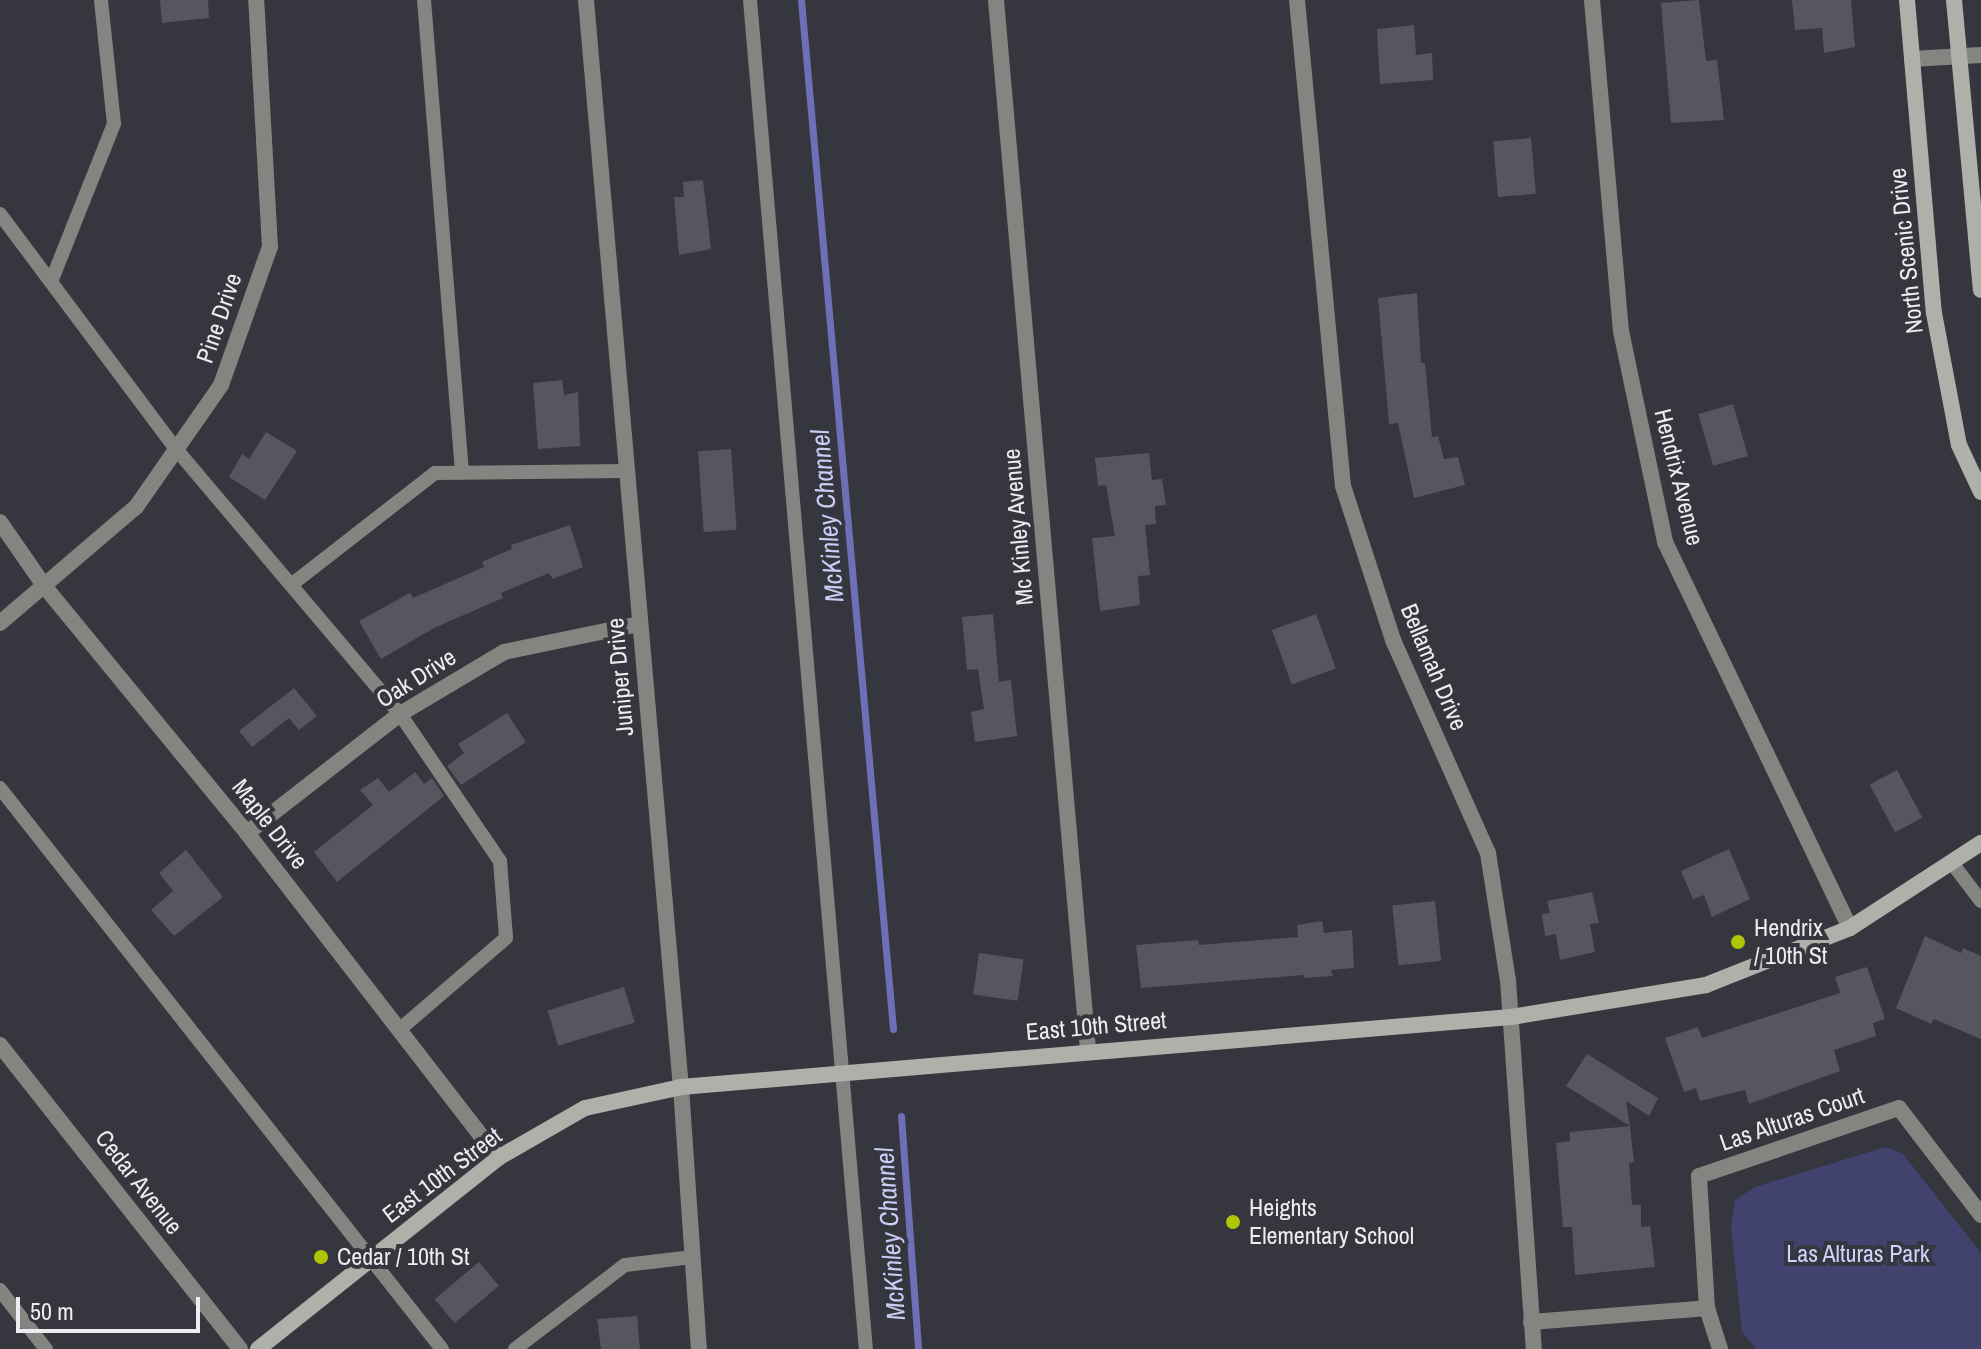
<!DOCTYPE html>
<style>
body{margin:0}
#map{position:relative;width:1981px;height:1349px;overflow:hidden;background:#35363e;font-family:"Archivo Narrow",sans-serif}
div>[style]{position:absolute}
.green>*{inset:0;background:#41426e}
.stream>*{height:7px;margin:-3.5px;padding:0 3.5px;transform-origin:3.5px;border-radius:3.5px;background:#6e70b6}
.building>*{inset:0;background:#55565e;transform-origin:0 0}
.service>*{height:14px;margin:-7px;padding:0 7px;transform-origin:7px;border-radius:7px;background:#848581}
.minor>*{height:16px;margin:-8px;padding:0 8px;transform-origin:8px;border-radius:8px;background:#848581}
.tertiary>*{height:16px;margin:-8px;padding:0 8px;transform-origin:8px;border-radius:8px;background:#848581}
.secondary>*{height:16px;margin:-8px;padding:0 8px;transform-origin:8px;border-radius:8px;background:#afb0aa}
.dots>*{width:22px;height:22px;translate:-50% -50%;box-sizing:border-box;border:4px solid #35363e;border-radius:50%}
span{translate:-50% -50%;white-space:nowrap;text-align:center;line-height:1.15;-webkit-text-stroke:8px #35363e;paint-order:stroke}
.street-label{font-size:24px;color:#ececf1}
.poi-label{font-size:24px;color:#ececf1}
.left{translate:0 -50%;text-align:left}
.park-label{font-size:24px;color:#ced2fa}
.water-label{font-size:26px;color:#cacdf5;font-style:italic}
.scale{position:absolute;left:16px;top:1297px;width:184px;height:36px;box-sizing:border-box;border:4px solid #ececf1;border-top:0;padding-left:10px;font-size:24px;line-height:28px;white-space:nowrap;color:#ececf1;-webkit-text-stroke:6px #35363e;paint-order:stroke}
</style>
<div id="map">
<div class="green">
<div style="clip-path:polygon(1885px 1147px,1903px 1154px,1981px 1253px,1981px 1349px,1756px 1349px,1742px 1332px,1731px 1227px,1735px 1200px,1755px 1187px)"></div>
</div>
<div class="stream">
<div style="left:801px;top:0;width:1033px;rotate:84.89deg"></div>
<div style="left:901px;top:1116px;width:234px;rotate:85.8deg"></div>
</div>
<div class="building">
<div style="clip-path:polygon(160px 0,208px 0,209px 18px,162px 23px)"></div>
<div style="clip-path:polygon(1699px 0,1706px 61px,1717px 60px,1724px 120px,1671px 123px,1661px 3px)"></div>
<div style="clip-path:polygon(1792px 0,1851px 0,1855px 47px,1824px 53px,1822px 28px,1795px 30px)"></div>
<div style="clip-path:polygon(1414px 25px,1416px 55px,1432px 53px,1433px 80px,1380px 84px,1377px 29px)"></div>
<div style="left:1531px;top:138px;width:56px;height:38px;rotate:85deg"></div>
<div style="clip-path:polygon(703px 180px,711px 249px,679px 255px,674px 197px,684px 197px,683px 182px)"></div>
<div style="clip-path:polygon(1417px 293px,1421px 363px,1425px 363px,1432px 437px,1438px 436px,1444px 459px,1458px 457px,1465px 485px,1414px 498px,1398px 423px,1389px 424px,1378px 298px)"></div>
<div style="clip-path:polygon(562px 380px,564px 395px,578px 392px,580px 446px,538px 449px,533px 383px)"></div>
<div style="left:1733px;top:404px;width:54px;height:36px;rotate:74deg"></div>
<div style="clip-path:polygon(266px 432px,297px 451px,265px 500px,229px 477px,242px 454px,249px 459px)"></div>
<div style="left:731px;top:449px;width:81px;height:33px;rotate:86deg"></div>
<div style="clip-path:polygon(1149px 453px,1152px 480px,1162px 479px,1166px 505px,1155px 506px,1156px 524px,1145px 525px,1150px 575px,1138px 576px,1140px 605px,1100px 611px,1092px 538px,1115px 536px,1106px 485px,1098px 486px,1095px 458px)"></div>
<div style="clip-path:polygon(570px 525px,583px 567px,553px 579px,549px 573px,501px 593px,503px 598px,434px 628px,381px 659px,359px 621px,410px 593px,413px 598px,484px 567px,482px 562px,512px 549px,511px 545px)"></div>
<div style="clip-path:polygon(993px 614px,999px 682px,1011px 680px,1017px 736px,975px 742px,971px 712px,984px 709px,978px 669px,967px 670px,962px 617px)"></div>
<div style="left:1316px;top:614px;width:58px;height:47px;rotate:70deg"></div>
<div style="clip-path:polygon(294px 688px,317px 716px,299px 730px,289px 718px,252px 747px,239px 731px)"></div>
<div style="clip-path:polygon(507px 713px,526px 742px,461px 785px,447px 766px,464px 753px,458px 744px)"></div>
<div style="left:1897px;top:770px;width:54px;height:31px;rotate:62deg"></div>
<div style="clip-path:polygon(415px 772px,424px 784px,432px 778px,444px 796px,337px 882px,314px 852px,373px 805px,360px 790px,378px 778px,389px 792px)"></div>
<div style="clip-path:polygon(1729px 849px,1750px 899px,1712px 917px,1704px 895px,1693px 899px,1681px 871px)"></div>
<div style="clip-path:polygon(186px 850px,223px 897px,174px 936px,151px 910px,173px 891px,159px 873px)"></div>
<div style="clip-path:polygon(1592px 892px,1599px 923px,1590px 924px,1595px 952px,1560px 960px,1556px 934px,1545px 936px,1542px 914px,1550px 913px,1547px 901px)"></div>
<div style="left:1435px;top:901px;width:60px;height:43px;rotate:84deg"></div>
<div style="clip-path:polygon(1322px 921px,1324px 933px,1352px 930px,1354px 968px,1331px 970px,1333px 976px,1304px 978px,1304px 975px,1141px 988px,1136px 945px,1198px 940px,1199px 945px,1298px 937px,1297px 925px)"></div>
<div style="clip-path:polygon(1925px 936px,1961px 953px,1963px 948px,1981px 956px,1981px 1039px,1934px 1019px,1931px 1024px,1896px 1008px)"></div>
<div style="left:979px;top:953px;width:45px;height:42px;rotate:8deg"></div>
<div style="clip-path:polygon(1867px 967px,1885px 1019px,1873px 1023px,1876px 1036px,1834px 1050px,1840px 1071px,1749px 1104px,1745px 1090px,1700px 1101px,1696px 1088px,1684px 1092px,1665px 1038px,1698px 1027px,1702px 1038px,1840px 993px,1835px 977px)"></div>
<div style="left:624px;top:987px;width:37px;height:80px;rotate:73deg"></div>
<div style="clip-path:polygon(1587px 1054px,1658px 1098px,1649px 1116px,1626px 1101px,1630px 1126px,1566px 1086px)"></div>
<div style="clip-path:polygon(1630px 1126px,1634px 1162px,1629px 1163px,1632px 1205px,1641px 1205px,1641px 1227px,1650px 1226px,1655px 1267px,1575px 1275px,1572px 1227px,1563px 1227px,1556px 1143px,1570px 1141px,1570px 1132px)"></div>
<div style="left:479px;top:1262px;width:31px;height:58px;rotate:50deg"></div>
<div style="clip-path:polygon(637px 1316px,640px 1349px,601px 1349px,597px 1319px)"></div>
</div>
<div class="service">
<div style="left:424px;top:0;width:474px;rotate:85.4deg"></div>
<div style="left:750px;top:0;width:1354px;rotate:85.09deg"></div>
<div style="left:0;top:214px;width:294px;rotate:53.2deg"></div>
<div style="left:176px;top:449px;width:347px;rotate:49.8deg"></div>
<div style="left:400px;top:714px;width:178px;rotate:55.8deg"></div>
<div style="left:500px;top:861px;width:77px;rotate:85.5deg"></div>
<div style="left:506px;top:938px;width:141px;rotate:139.3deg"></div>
<div style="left:51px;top:282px;width:170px;rotate:-68.3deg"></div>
<div style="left:114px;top:124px;width:125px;rotate:-96deg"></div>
<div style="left:291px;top:585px;width:182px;rotate:-37.9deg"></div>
<div style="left:435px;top:473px;width:191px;rotate:-0.6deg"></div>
<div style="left:0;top:788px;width:714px;rotate:51.77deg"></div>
<div style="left:1952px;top:863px;width:48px;rotate:52.7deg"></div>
<div style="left:0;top:1290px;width:75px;rotate:52.1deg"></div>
<div style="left:515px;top:1349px;width:138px;rotate:-37.4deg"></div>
<div style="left:625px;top:1265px;width:68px;rotate:-6.7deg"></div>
</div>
<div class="minor">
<div style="left:996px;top:0;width:1054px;rotate:84.99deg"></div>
<div style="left:1297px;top:0;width:488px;rotate:84.6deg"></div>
<div style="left:1343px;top:486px;width:162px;rotate:72deg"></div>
<div style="left:1393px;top:640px;width:233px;rotate:66deg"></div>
<div style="left:1488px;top:853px;width:129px;rotate:81.1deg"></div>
<div style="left:1508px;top:980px;width:370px;rotate:86deg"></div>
<div style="left:1592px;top:0;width:332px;rotate:85deg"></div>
<div style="left:1621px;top:331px;width:216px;rotate:78.2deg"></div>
<div style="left:1665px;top:542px;width:428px;rotate:64.4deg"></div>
<div style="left:1912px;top:59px;width:69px;rotate:-3.3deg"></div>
<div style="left:0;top:522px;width:79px;rotate:55.3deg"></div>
<div style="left:45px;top:587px;width:318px;rotate:50.6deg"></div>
<div style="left:247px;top:833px;width:411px;rotate:52.3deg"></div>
<div style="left:0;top:623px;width:179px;rotate:-40.5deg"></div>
<div style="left:136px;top:507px;width:149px;rotate:-55.1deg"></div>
<div style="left:221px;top:385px;width:146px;rotate:-70.5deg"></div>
<div style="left:270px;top:247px;width:247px;rotate:-93.2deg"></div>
<div style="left:247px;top:833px;width:194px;rotate:-37.9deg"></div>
<div style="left:400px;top:714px;width:121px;rotate:-30.8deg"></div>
<div style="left:504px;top:652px;width:138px;rotate:-11.7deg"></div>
<div style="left:0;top:1045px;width:387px;rotate:51.7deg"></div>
<div style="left:681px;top:1087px;width:263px;rotate:86.1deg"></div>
<div style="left:1531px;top:1322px;width:177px;rotate:-4.5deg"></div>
<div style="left:1720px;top:1349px;width:43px;rotate:-107.6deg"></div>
<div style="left:1707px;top:1308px;width:132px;rotate:-93.5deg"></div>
<div style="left:1699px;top:1176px;width:211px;rotate:-18.8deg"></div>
<div style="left:1899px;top:1108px;width:135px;rotate:52.5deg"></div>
</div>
<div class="tertiary">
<div style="left:586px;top:0;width:1091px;rotate:85.01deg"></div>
</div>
<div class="secondary">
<div style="left:1907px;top:0;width:314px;rotate:85.1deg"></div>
<div style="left:1934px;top:313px;width:134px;rotate:79.3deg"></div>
<div style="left:1959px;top:445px;width:52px;rotate:64.9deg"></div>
<div style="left:1954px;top:0;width:291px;rotate:84.7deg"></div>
<div style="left:258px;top:1349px;width:307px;rotate:-38.5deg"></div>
<div style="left:498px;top:1158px;width:100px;rotate:-29.9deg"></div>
<div style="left:585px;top:1108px;width:98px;rotate:-12.3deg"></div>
<div style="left:681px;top:1087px;width:833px;rotate:-4.82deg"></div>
<div style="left:1511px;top:1017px;width:198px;rotate:-9.3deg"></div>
<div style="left:1706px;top:985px;width:155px;rotate:-21.6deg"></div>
<div style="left:1850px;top:928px;width:156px;rotate:-33deg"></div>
</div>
<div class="dots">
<div style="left:1738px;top:942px;background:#afc506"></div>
<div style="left:1233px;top:1222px;background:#afc506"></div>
<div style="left:321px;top:1257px;background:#afc506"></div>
</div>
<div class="street-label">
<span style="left:1906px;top:251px;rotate:-96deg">North Scenic Drive</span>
<span style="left:219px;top:318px;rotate:-71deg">Pine Drive</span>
<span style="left:1679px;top:477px;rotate:76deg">Hendrix Avenue</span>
<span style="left:1018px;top:527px;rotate:-95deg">Mc Kinley Avenue</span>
<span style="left:1434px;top:667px;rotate:67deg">Bellamah Drive</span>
<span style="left:620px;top:677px;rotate:-95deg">Juniper Drive</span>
<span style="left:416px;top:678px;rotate:-32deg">Oak Drive</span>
<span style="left:270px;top:824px;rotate:52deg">Maple Drive</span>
<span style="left:1096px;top:1026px;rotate:-5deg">East 10th Street</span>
<span style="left:1792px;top:1119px;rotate:-19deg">Las Alturas Court</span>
<span style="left:442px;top:1175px;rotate:-37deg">East 10th Street</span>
<span style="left:139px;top:1182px;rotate:52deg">Cedar Avenue</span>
</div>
<div class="poi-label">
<span class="left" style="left:1754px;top:942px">Hendrix<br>/ 10th St</span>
<span class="left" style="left:1249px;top:1222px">Heights<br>Elementary School</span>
<span class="left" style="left:337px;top:1257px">Cedar / 10th St</span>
</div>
<div class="park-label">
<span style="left:1858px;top:1254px">Las Alturas Park</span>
</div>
<div class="water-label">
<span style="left:827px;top:516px;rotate:-95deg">McKinley Channel</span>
<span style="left:890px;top:1234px;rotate:-94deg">McKinley Channel</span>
</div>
<div class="scale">50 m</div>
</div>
